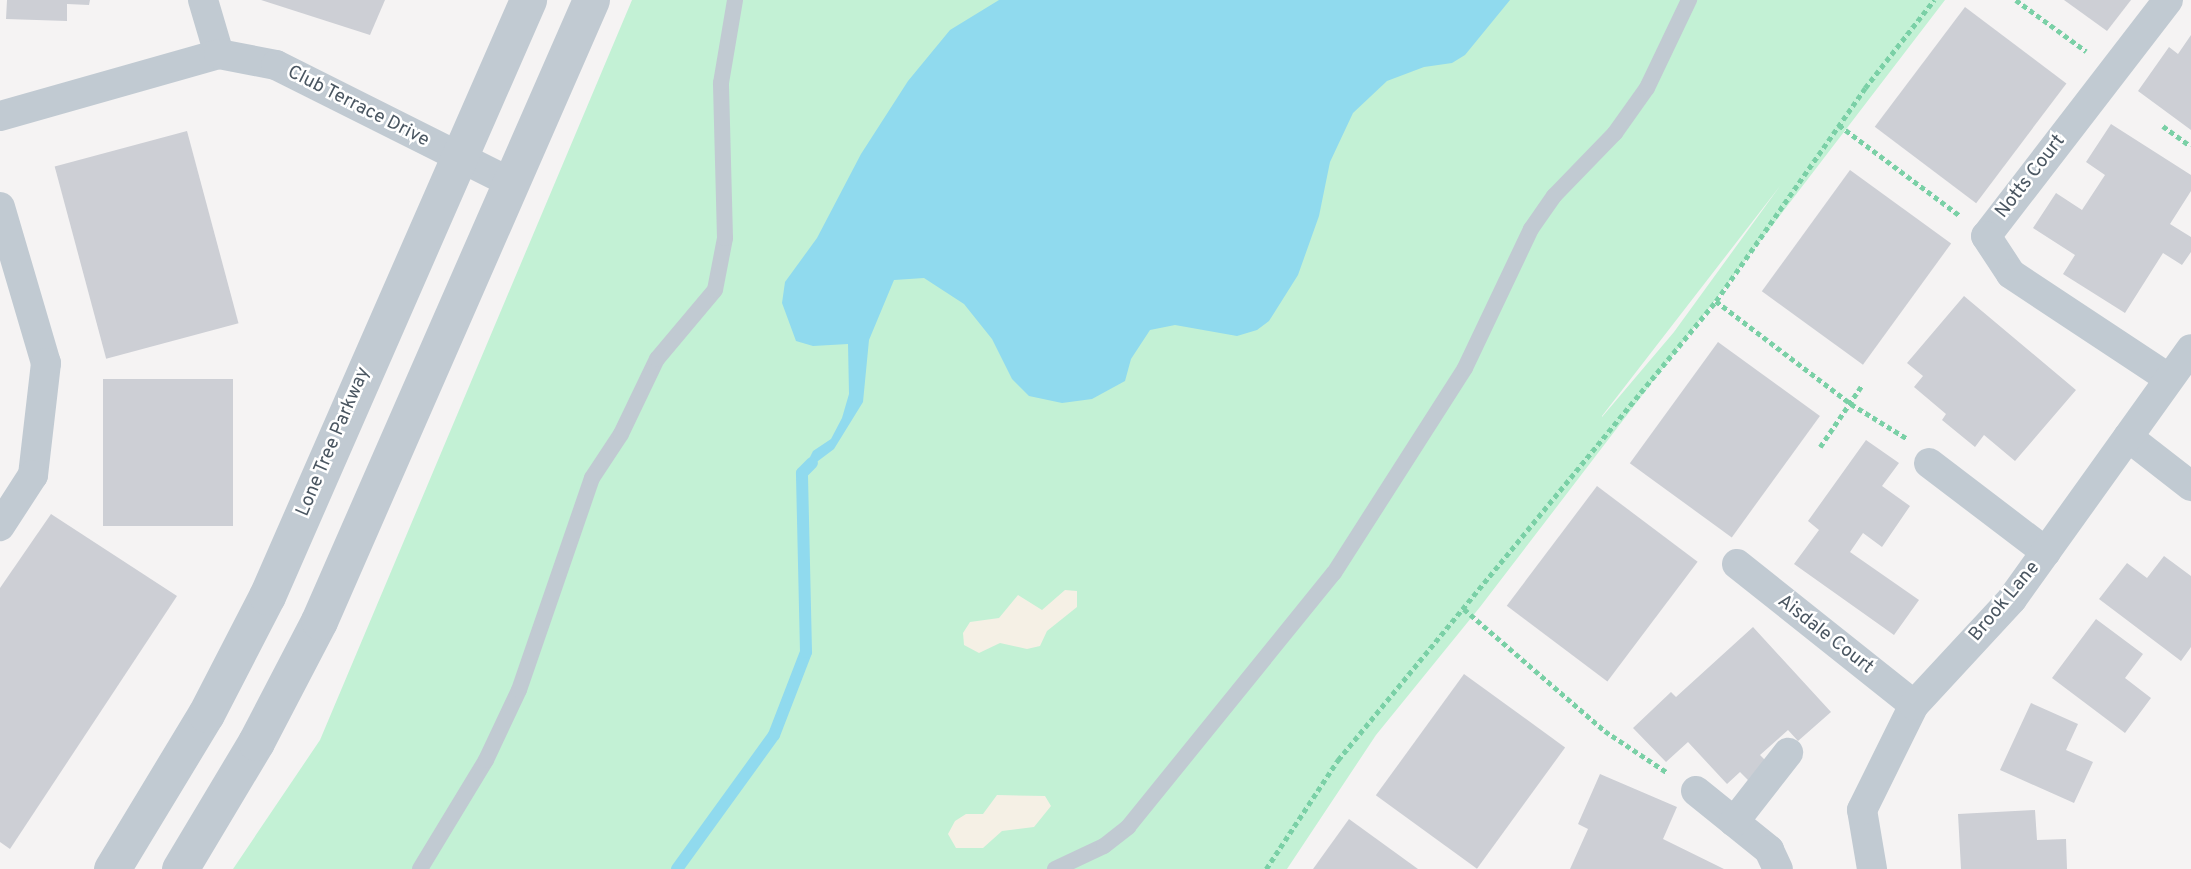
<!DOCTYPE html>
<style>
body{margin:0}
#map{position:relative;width:2191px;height:869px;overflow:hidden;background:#f5f3f3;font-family:Overpass,sans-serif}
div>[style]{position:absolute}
.green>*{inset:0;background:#c3f1d5}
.sand>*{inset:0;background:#f5f0e5}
.water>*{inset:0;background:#90daee}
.stream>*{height:12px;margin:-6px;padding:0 6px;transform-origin:6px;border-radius:6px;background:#90daee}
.building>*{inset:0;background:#cdcfd5;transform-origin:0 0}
.path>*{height:4.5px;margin-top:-2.25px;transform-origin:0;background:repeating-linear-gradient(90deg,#7ad0a6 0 5px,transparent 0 8.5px)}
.service>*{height:16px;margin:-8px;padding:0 8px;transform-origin:8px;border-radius:8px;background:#c1cad2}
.minor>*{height:30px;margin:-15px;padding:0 15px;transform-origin:15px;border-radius:15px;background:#c1cad2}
.tertiary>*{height:37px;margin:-18.5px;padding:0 18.5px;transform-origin:18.5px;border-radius:18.5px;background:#c1cad2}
span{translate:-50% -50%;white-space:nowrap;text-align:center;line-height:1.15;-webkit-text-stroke:5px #fff;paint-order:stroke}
.street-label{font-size:19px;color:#4a5661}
</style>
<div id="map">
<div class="green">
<div style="clip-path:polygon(evenodd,632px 0,1945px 0,1480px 607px,1376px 735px,1287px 869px,233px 869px,320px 740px,632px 0,1780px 186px,1674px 332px,1602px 417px,1602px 416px,1780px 186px)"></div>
</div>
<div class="sand">
<div style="clip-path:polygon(1065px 590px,1077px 591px,1077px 607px,1047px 631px,1040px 646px,1027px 649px,1000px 643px,979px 653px,964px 645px,963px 633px,970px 622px,999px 618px,1018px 595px,1042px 610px)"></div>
<div style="clip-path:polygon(997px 795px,1045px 796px,1051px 806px,1034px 827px,1002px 831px,983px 848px,956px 848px,948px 834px,955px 821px,966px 814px,983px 814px)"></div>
</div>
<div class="water">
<div style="clip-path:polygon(999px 0,1510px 0,1465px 55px,1452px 63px,1424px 67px,1387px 81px,1353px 113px,1330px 162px,1319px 216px,1298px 275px,1269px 321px,1257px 330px,1237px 336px,1175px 325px,1150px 330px,1131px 359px,1125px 381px,1092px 399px,1062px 403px,1029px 396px,1012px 379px,992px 339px,964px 304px,924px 278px,894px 280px,869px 340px,863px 402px,834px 449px,802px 473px,813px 451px,831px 439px,842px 418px,849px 394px,848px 344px,813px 346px,796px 341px,782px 303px,785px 282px,817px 238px,861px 154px,908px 81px,950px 30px)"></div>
</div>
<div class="stream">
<div style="left:677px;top:869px;width:165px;rotate:-54.1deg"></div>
<div style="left:774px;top:735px;width:89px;rotate:-68.9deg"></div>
<div style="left:806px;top:652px;width:179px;rotate:-91.3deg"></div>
<div style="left:802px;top:473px;width:14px;rotate:-45deg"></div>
</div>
<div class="building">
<div style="clip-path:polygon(7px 0,90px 0,89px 5px,67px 4px,67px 21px,6px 19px)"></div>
<div style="clip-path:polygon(261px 0,385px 0,370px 35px)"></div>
<div style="clip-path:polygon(2064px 0,2131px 0,2107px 31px)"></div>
<div style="left:1965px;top:7px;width:127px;height:150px;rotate:37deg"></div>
<div style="clip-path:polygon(2191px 35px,2191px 130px,2138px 91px,2169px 47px,2178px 54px)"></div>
<div style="clip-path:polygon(2111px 124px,2191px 175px,2191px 191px,2170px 224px,2191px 237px,2191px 252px,2182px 265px,2163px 253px,2125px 313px,2063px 274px,2075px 255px,2033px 228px,2056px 193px,2082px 210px,2105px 175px,2086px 162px)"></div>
<div style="left:187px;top:131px;width:199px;height:137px;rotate:75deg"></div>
<div style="left:1850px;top:170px;width:125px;height:150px;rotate:36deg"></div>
<div style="clip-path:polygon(1964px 296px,2076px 390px,2015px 461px,1984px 435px,1975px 447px,1942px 420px,1946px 414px,1914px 387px,1923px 376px,1907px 363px)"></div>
<div style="left:1718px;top:342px;width:126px;height:150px;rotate:36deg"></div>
<div style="left:103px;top:379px;width:130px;height:147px"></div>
<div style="clip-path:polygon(1866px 440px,1899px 463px,1882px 486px,1910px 506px,1882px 547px,1863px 533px,1850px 552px,1919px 600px,1894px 635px,1794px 564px,1819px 530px,1808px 521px)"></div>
<div style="left:1597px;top:486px;width:126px;height:150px;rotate:37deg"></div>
<div style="clip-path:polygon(51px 514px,177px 596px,10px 849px,0 842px,0 588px)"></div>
<div style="clip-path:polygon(2164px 556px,2191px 576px,2191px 647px,2181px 661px,2099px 599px,2127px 563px,2147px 578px)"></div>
<div style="clip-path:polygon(2096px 619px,2143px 654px,2125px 678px,2151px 698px,2125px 733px,2052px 678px)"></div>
<div style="clip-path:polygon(1753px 627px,1831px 712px,1798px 741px,1788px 730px,1760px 755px,1774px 769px,1755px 787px,1740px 772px,1727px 784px,1688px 742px,1666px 762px,1633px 728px,1671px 692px,1676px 697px)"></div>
<div style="left:1464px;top:674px;width:125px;height:150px;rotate:36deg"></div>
<div style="clip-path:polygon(2031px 703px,2078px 724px,2066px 750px,2093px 762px,2074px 803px,2000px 770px)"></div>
<div style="clip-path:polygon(1600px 774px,1677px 807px,1663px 839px,1724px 869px,1570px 869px,1588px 829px,1578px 824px)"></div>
<div style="clip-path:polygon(2035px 810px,2037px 840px,2066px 839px,2067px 869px,1961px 869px,1958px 814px)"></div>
<div style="clip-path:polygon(1349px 819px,1418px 869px,1313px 869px)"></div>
</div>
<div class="path">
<div style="left:2016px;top:0;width:87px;rotate:36.1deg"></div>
<div style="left:1839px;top:125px;width:151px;rotate:36.9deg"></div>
<div style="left:2163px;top:126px;width:34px;rotate:36deg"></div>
<div style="left:1716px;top:301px;width:170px;rotate:37.3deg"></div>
<div style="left:1851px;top:404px;width:67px;rotate:31.6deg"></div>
<div style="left:1820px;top:447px;width:75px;rotate:-55.9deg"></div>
<div style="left:1464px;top:609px;width:186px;rotate:40.9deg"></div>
<div style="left:1605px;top:731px;width:76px;rotate:33.7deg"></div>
<div style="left:1266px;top:869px;width:131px;rotate:-56.6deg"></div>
<div style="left:1338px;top:760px;width:595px;rotate:-50.53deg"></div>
<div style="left:1716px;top:301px;width:260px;rotate:-55deg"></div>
<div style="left:1865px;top:88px;width:112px;rotate:-51.9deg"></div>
</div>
<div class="service">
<div style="left:420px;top:869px;width:127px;rotate:-58.8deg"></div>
<div style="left:486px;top:760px;width:77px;rotate:-64.8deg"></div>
<div style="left:519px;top:690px;width:224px;rotate:-71deg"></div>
<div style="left:592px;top:478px;width:53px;rotate:-56.6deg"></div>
<div style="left:621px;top:434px;width:83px;rotate:-64.4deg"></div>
<div style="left:657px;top:359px;width:90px;rotate:-50deg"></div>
<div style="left:715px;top:290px;width:53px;rotate:-79.1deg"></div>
<div style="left:725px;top:238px;width:155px;rotate:-91.5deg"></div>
<div style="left:721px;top:83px;width:84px;rotate:-80.4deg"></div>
<div style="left:1055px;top:869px;width:54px;rotate:-25.1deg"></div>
<div style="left:1104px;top:846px;width:31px;rotate:-38deg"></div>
<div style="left:1128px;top:827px;width:327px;rotate:-51deg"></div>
<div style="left:1334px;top:573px;width:243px;rotate:-57.4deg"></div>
<div style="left:1465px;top:368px;width:154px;rotate:-64.6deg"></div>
<div style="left:1531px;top:229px;width:40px;rotate:-55.1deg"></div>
<div style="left:1554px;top:196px;width:88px;rotate:-45.9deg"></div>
<div style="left:1615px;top:133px;width:55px;rotate:-54.6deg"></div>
<div style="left:1647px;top:88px;width:98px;rotate:-64.5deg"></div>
</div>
<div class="minor">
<div style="left:203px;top:0;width:56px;rotate:73.5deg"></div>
<div style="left:2168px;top:0;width:298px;rotate:127.6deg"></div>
<div style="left:1986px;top:236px;width:45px;rotate:56.7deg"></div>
<div style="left:2011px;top:274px;width:188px;rotate:33.5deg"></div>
<div style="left:0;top:116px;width:228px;rotate:-15.8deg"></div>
<div style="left:219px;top:54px;width:58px;rotate:10.9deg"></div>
<div style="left:276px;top:65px;width:259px;rotate:26.6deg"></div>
<div style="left:0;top:207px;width:163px;rotate:73.6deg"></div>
<div style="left:46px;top:363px;width:113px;rotate:96.6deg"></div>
<div style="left:33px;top:475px;width:61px;rotate:122.9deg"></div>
<div style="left:2128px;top:437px;width:80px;rotate:37.9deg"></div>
<div style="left:1929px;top:463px;width:147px;rotate:37.3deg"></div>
<div style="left:1737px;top:564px;width:226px;rotate:38.5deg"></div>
<div style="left:1696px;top:791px;width:94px;rotate:38.9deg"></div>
<div style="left:1769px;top:850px;width:21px;rotate:65deg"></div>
<div style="left:1734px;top:822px;width:88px;rotate:-52deg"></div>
<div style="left:1872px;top:869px;width:60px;rotate:-99.6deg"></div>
<div style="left:1862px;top:810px;width:117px;rotate:-63.7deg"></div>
<div style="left:1914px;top:705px;width:144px;rotate:-47.2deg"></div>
<div style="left:2012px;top:599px;width:307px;rotate:-54.4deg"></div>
</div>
<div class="tertiary">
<div style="left:112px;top:869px;width:181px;rotate:-58.8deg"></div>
<div style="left:206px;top:714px;width:133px;rotate:-62.7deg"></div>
<div style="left:267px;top:596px;width:651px;rotate:-66.35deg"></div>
<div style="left:180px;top:869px;width:148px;rotate:-59.1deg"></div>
<div style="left:256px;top:742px;width:136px;rotate:-62.5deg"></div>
<div style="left:319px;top:621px;width:678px;rotate:-66.35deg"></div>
</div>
<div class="street-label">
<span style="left:358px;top:107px;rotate:27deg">Club Terrace Drive</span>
<span style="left:2031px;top:177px;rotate:-52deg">Notts Court</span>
<span style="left:334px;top:442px;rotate:-67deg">Lone Tree Parkway</span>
<span style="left:2005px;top:602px;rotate:-50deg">Brook Lane</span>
<span style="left:1825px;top:635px;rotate:38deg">Aisdale Court</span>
</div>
</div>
